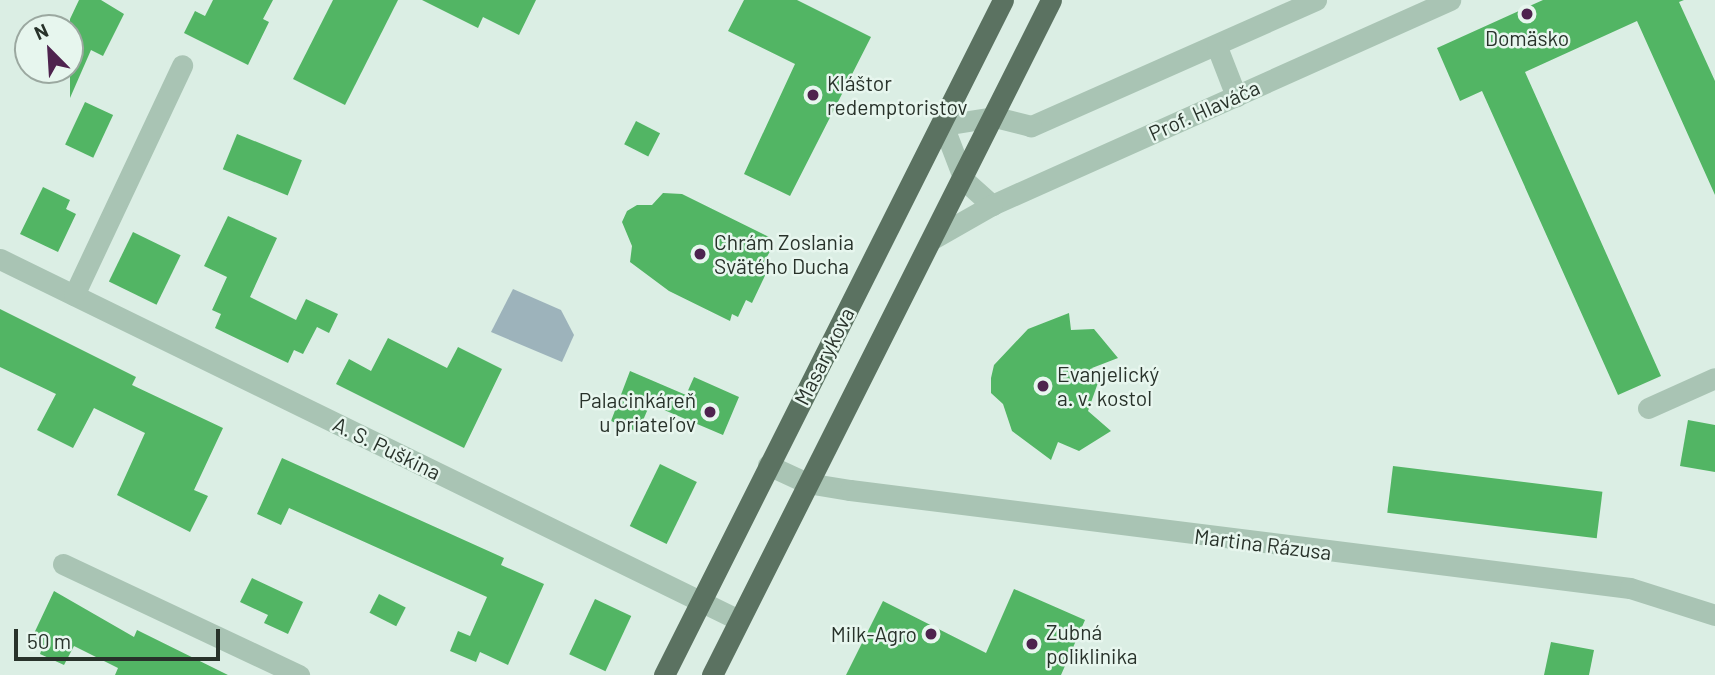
<!DOCTYPE html>
<meta charset="utf-8">
<style>
body{margin:0}
#map{position:relative;width:1715px;height:675px;overflow:hidden;background:#dbeee4;font-family:Barlow,sans-serif}
div>[style]{position:absolute}
.green>*{inset:0;background:#9db3bb}
.building>*{inset:0;background:#52b564;transform-origin:0 0}
.minor>*{height:21px;margin:-10.5px;padding:0 10.5px;transform-origin:10.5px;border-radius:10.5px;background:#a9c4b4}
.major>*{height:21px;margin:-10.5px;padding:0 10.5px;transform-origin:10.5px;border-radius:10.5px;background:#5b7261}
.dots>*{width:19px;height:19px;translate:-50% -50%;box-sizing:border-box;border:4px solid #e7f6ee;border-radius:50%}
span{translate:-50% -50%;white-space:nowrap;text-align:center;line-height:1.15;-webkit-text-stroke:5px #e7f6ee;paint-order:stroke}
.poi-label{font-size:21px;color:#28322a}
.left{translate:0 -50%;text-align:left}
.right{translate:-100% -50%;text-align:right}
.street-label{font-size:21px;color:#28322a}
.north{position:absolute;left:14px;top:14px;width:70px;height:70px;box-sizing:border-box;background:#e7f6ee;border:2px solid #9ba8a0;border-radius:50%;rotate:336deg;font-size:19px;font-weight:700;line-height:28px;text-align:center;color:#28322a}
.north::after{content:'';display:block;margin:auto;width:24px;height:32px;background:#4e234e;clip-path:polygon(50% 0,100% 100%,50% 72%,0 100%)}
.scale{position:absolute;left:14px;top:629px;width:206px;height:32px;box-sizing:border-box;border:4px solid #28322a;border-top:0;padding-left:9px;font-size:21px;line-height:24px;white-space:nowrap;color:#28322a;-webkit-text-stroke:5px #e7f6ee;paint-order:stroke}
</style>
<div id="map">
<div class="green">
<div style="clip-path:polygon(513px 289px,561px 310px,574px 335px,562px 362px,491px 332px)"></div>
</div>
<div class="building">
<div style="clip-path:polygon(79px 0,101px 0,124px 14px,103px 56px,91px 50px,70px 98px,70px 19px)"></div>
<div style="clip-path:polygon(213px 0,273px 0,263px 19px,269px 22px,248px 65px,184px 33px,195px 11px,205px 16px)"></div>
<div style="clip-path:polygon(333px 0,398px 0,345px 105px,293px 79px)"></div>
<div style="clip-path:polygon(422px 0,536px 0,519px 35px,483px 17px,478px 28px)"></div>
<div style="clip-path:polygon(744px 0,797px 0,871px 37px,790px 196px,744px 174px,795px 64px,728px 31px)"></div>
<div style="clip-path:polygon(1543px 0,1684px 0,1679px 2px,1715px 81px,1715px 195px,1637px 21px,1525px 72px,1661px 376px,1618px 395px,1482px 91px,1460px 101px,1437px 48px)"></div>
<div style="left:85px;top:102px;width:31px;height:47px;rotate:25deg"></div>
<div style="left:636px;top:121px;width:27px;height:26px;rotate:27deg"></div>
<div style="left:237px;top:134px;width:70px;height:38px;rotate:22deg"></div>
<div style="clip-path:polygon(43px 187px,70px 200px,66px 209px,76px 214px,58px 252px,20px 234px)"></div>
<div style="clip-path:polygon(663px 193px,682px 194px,771px 238px,768px 243px,773px 246px,764px 262px,770px 265px,752px 303px,746px 300px,738px 317px,732px 314px,730px 321px,669px 291px,630px 262px,632px 246px,622px 222px,627px 211px,637px 205px,652px 205px)"></div>
<div style="clip-path:polygon(228px 216px,277px 238px,250px 297px,296px 320px,306px 299px,338px 314px,329px 333px,317px 327px,303px 354px,294px 350px,288px 363px,215px 328px,221px 314px,212px 310px,227px 277px,204px 266px)"></div>
<div style="left:133px;top:232px;width:53px;height:55px;rotate:26deg"></div>
<div style="clip-path:polygon(0 309px,136px 377px,132px 385px,223px 428px,194px 490px,208px 496px,190px 532px,117px 495px,145px 433px,94px 408px,73px 448px,37px 430px,56px 394px,0 367px)"></div>
<div style="clip-path:polygon(1069px 313px,1071px 330px,1094px 329px,1118px 358px,1092px 368px,1100px 377px,1088px 411px,1111px 431px,1079px 451px,1058px 442px,1051px 460px,1012px 431px,1003px 404px,991px 393px,991px 378px,994px 365px,1028px 329px)"></div>
<div style="clip-path:polygon(388px 338px,447px 368px,458px 347px,502px 369px,464px 448px,336px 384px,349px 359px,371px 371px)"></div>
<div style="clip-path:polygon(630px 371px,686px 395px,694px 377px,739px 397px,723px 435px,650px 404px,638px 432px,611px 421px)"></div>
<div style="clip-path:polygon(1688px 420px,1715px 425px,1715px 472px,1680px 466px)"></div>
<div style="clip-path:polygon(282px 458px,504px 558px,501px 565px,544px 584px,508px 665px,480px 652px,476px 662px,450px 651px,458px 631px,470px 636px,487px 597px,289px 508px,281px 525px,257px 514px)"></div>
<div style="left:660px;top:464px;width:41px;height:69px;rotate:26deg"></div>
<div style="left:1393px;top:466px;width:211px;height:47px;rotate:7deg"></div>
<div style="clip-path:polygon(252px 578px,303px 602px,288px 634px,264px 623px,268px 615px,240px 602px)"></div>
<div style="clip-path:polygon(1014px 589px,1085px 620px,1061px 675px,846px 675px,883px 601px,986px 653px)"></div>
<div style="clip-path:polygon(54px 591px,134px 637px,137px 630px,228px 675px,115px 675px,118px 668px,74px 646px,64px 665px,40px 654px,42px 648px,30px 642px)"></div>
<div style="left:379px;top:594px;width:30px;height:21px;rotate:27deg"></div>
<div style="left:595px;top:599px;width:40px;height:61px;rotate:25deg"></div>
<div style="clip-path:polygon(1551px 642px,1594px 650px,1589px 675px,1544px 675px)"></div>
</div>
<div class="minor">
<div style="left:1316px;top:0;width:312px;rotate:156.1deg"></div>
<div style="left:1031px;top:126px;width:38px;rotate:-166deg"></div>
<div style="left:994px;top:117px;width:52px;rotate:171.1deg"></div>
<div style="left:943px;top:125px;width:59px;rotate:69.1deg"></div>
<div style="left:964px;top:180px;width:38px;rotate:42deg"></div>
<div style="left:992px;top:205px;width:502px;rotate:-24.11deg"></div>
<div style="left:1217px;top:47px;width:53px;rotate:68.8deg"></div>
<div style="left:934px;top:238px;width:67px;rotate:-29.6deg"></div>
<div style="left:0;top:259px;width:822px;rotate:26.04deg"></div>
<div style="left:74px;top:295px;width:254px;rotate:-64.8deg"></div>
<div style="left:1648px;top:408px;width:73px;rotate:-24.1deg"></div>
<div style="left:768px;top:465px;width:43px;rotate:24.8deg"></div>
<div style="left:807px;top:483px;width:44px;rotate:9.2deg"></div>
<div style="left:850px;top:490px;width:786px;rotate:7.16deg"></div>
<div style="left:1630px;top:588px;width:89px;rotate:17.6deg"></div>
<div style="left:63px;top:564px;width:261px;rotate:25.2deg"></div>
</div>
<div class="major">
<div style="left:664px;top:675px;width:755px;rotate:-63.33deg"></div>
<div style="left:712px;top:675px;width:755px;rotate:-63.33deg"></div>
</div>
<div class="dots">
<div style="left:1527px;top:14px;background:#4e234e"></div>
<div style="left:813px;top:95px;background:#4e234e"></div>
<div style="left:700px;top:254px;background:#4e234e"></div>
<div style="left:1043px;top:386px;background:#4e234e"></div>
<div style="left:710px;top:412px;background:#4e234e"></div>
<div style="left:931px;top:634px;background:#4e234e"></div>
<div style="left:1032px;top:644px;background:#4e234e"></div>
</div>
<div class="poi-label">
<span style="left:1527px;top:38px">Domäsko</span>
<span class="left" style="left:827px;top:95px">Kláštor<br>redemptoristov</span>
<span class="left" style="left:714px;top:254px">Chrám Zoslania<br>Svätého Ducha</span>
<span class="left" style="left:1057px;top:386px">Evanjelický<br>a. v. kostol</span>
<span class="right" style="left:696px;top:412px">Palacinkáreň<br>u priateľov</span>
<span class="left" style="left:1046px;top:644px">Zubná<br>poliklinika</span>
<span class="right" style="left:917px;top:634px">Milk-Agro</span>
</div>
<div class="street-label">
<span style="left:1204px;top:110px;rotate:-24deg">Prof. Hlaváča</span>
<span style="left:824px;top:356px;rotate:-63deg">Masarykova</span>
<span style="left:387px;top:448px;rotate:26deg">A. S. Puškina</span>
<span style="left:1263px;top:544px;rotate:7deg">Martina Rázusa</span>
</div>
<div class="north">N</div>
<div class="scale">50 m</div>
</div>
